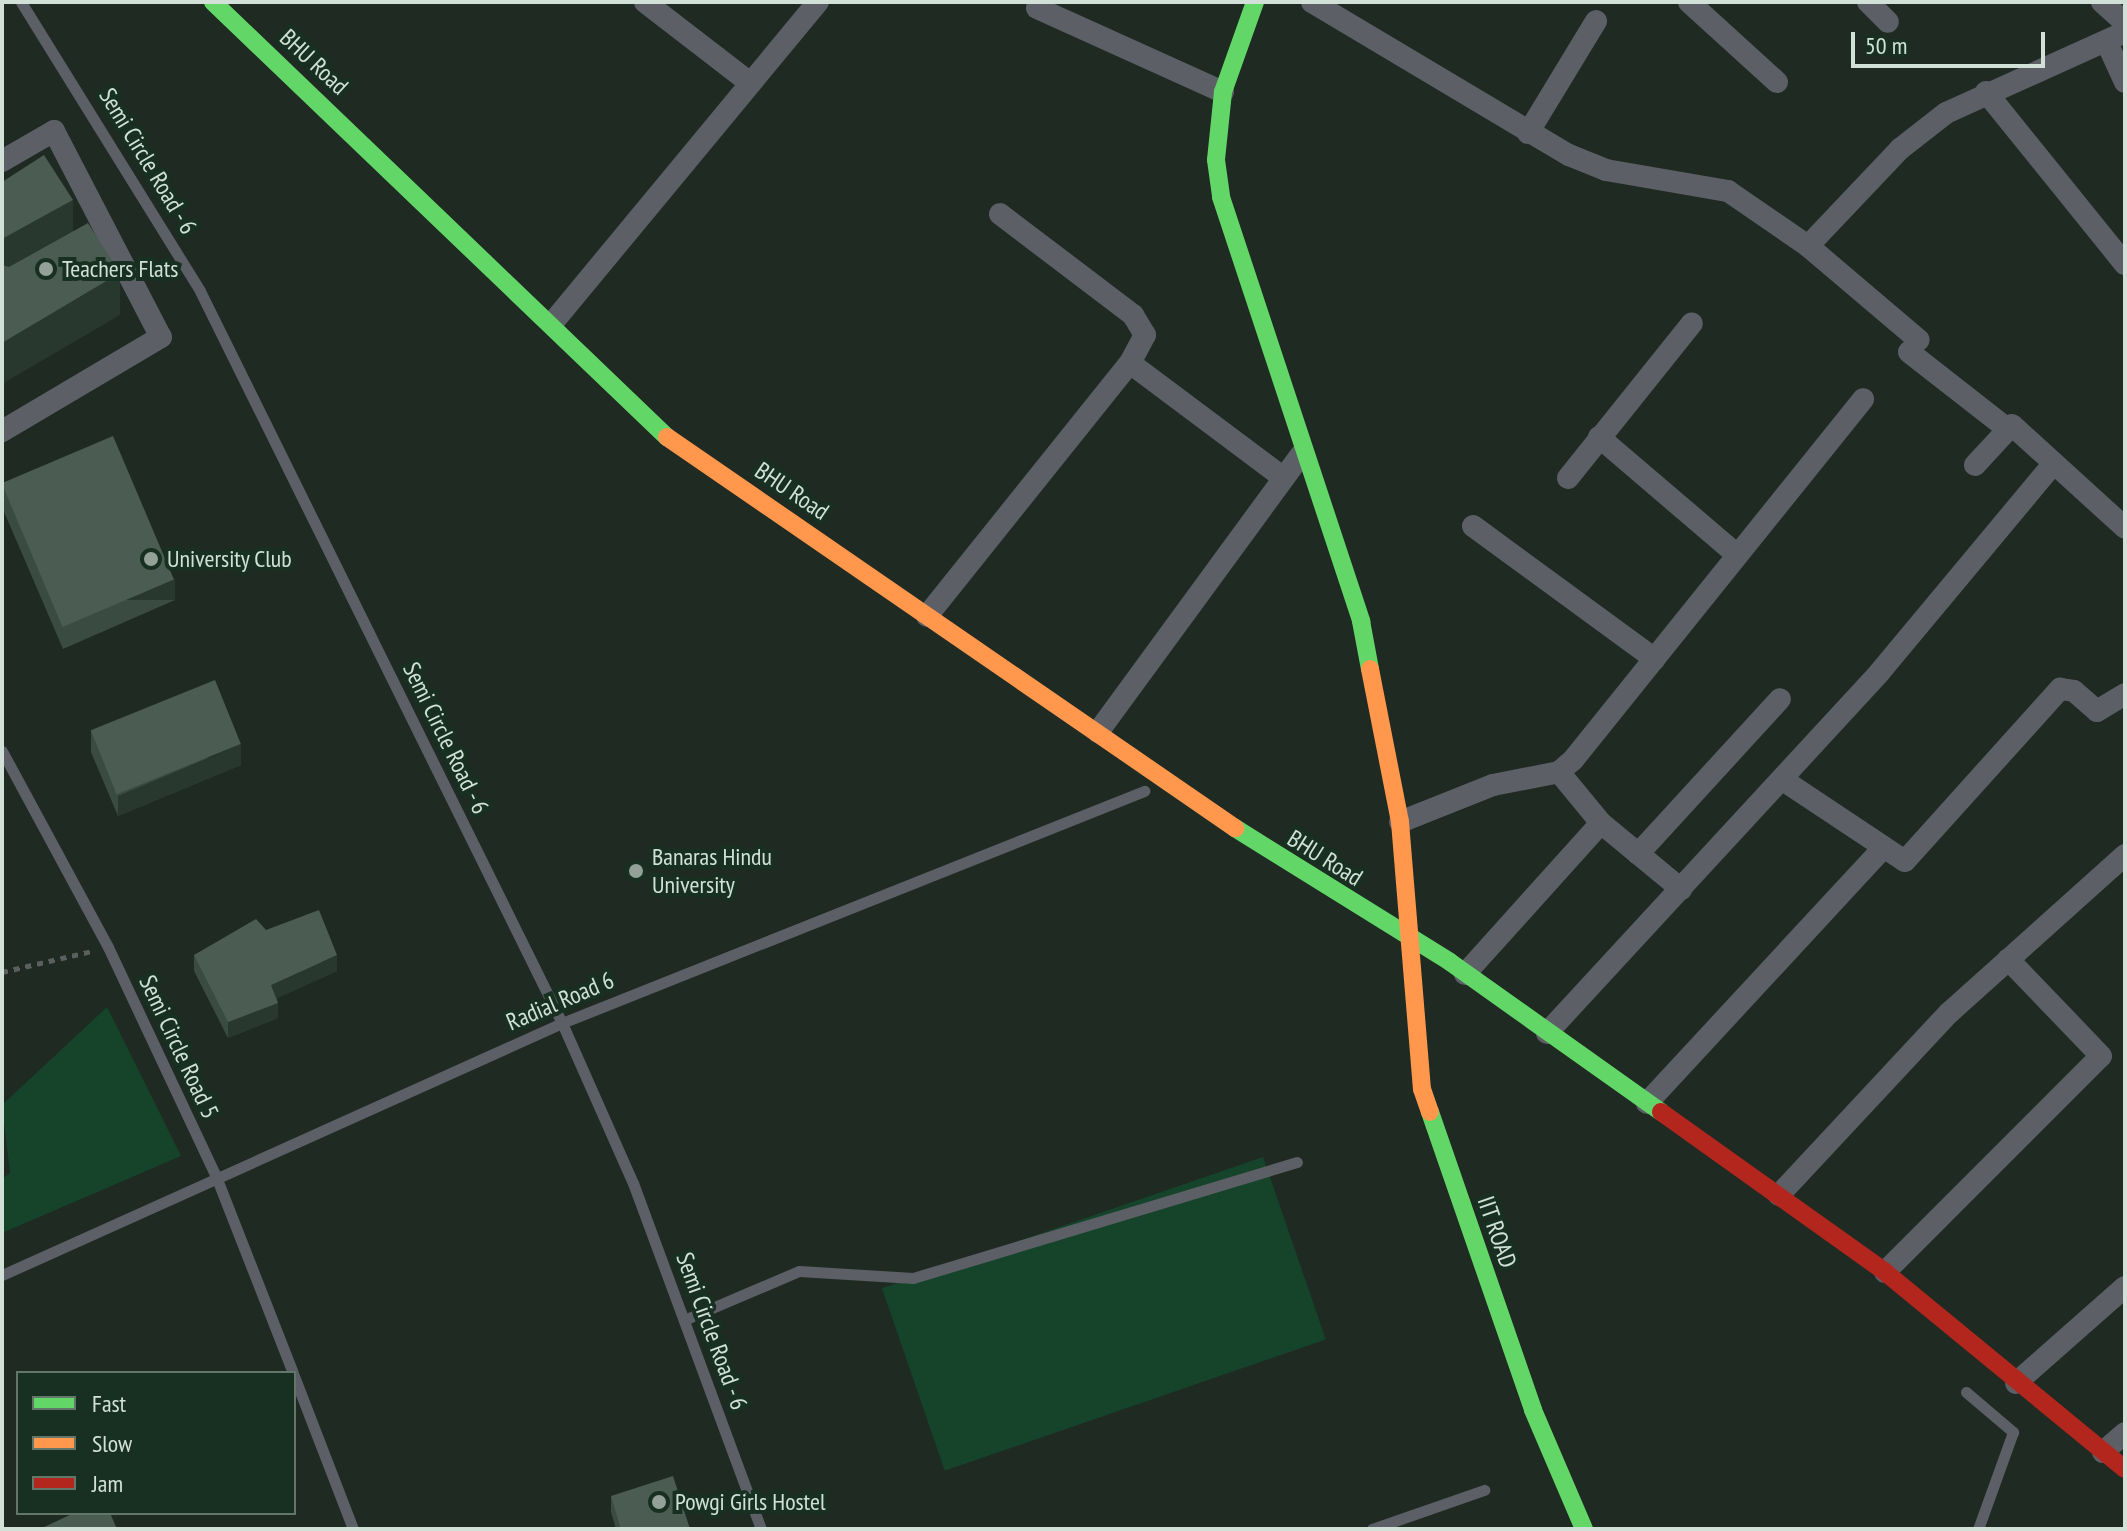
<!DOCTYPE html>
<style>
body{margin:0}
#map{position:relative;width:2127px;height:1531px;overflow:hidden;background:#1e2a22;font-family:"PT Sans Narrow",sans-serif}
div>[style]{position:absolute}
.green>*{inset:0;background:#15442b;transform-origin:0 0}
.path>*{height:5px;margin-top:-2.5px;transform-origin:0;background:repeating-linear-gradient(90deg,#5a6060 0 6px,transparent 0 12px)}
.lane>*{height:11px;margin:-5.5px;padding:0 5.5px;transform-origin:5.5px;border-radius:5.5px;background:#5c5f66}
.street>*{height:22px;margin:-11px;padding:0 11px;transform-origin:11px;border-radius:11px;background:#5c5f66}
.fast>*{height:18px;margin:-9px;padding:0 9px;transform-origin:9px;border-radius:9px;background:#63d668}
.slow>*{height:18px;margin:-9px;padding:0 9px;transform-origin:9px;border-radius:9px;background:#ff974d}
.jam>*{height:18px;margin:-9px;padding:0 9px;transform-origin:9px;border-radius:9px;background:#b3261e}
.wall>*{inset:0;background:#3a4c42}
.shaded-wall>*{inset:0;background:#28382f;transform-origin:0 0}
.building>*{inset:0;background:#4b5c52;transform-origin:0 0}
.dots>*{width:22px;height:22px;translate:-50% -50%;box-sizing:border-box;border:4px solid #183021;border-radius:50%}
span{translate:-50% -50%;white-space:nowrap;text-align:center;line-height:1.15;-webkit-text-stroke:8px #183021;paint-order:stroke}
.street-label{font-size:24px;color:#d2e1d7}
.poi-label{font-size:24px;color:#d2e1d7}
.left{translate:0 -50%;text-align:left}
.frame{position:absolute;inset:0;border:4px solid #d2e1d7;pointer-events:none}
.legend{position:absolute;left:16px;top:1371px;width:280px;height:144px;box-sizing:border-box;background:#183021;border:2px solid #62776a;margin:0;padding:10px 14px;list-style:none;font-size:24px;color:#d2e1d7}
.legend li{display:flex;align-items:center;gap:16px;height:40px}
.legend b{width:40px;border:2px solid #62776a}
.scale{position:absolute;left:1851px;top:32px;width:194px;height:36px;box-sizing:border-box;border:4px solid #d2e1d7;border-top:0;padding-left:10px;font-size:24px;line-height:28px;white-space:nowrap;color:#d2e1d7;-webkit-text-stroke:6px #183021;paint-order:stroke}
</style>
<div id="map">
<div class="green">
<div style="clip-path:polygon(107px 1007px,181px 1156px,2px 1233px,2px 1179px,10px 1173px,2px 1105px)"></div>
<div style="left:1263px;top:1157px;width:193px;height:403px;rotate:71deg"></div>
</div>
<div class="path">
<div style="left:2px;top:972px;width:92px;rotate:-13.1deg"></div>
</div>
<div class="lane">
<div style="left:21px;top:2px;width:340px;rotate:58.2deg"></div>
<div style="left:200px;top:291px;width:817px;rotate:63.69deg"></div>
<div style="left:562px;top:1023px;width:175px;rotate:66.1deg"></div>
<div style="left:633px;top:1183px;width:369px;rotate:69.7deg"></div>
<div style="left:2px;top:751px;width:223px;rotate:61.6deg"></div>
<div style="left:108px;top:947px;width:256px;rotate:64.8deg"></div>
<div style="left:217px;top:1179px;width:208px;rotate:68.6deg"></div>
<div style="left:2px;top:1275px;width:614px;rotate:-24.23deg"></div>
<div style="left:562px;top:1023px;width:627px;rotate:-21.73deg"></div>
<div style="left:684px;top:1320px;width:125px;rotate:-23.1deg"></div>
<div style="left:799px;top:1271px;width:114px;rotate:3.5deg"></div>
<div style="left:913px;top:1278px;width:401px;rotate:-16.8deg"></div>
<div style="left:294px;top:1376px;width:164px;rotate:68.9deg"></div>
<div style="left:1966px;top:1392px;width:62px;rotate:40.4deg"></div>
<div style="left:2013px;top:1432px;width:103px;rotate:109.8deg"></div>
<div style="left:1372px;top:1529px;width:119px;rotate:-19.2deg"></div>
</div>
<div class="street">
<div style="left:645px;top:2px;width:131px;rotate:37.6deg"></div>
<div style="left:1312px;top:2px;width:299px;rotate:30.8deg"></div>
<div style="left:1569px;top:155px;width:40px;rotate:22deg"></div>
<div style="left:1606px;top:170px;width:124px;rotate:9.8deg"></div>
<div style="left:1728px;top:191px;width:97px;rotate:34.5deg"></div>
<div style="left:1808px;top:246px;width:134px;rotate:-46.5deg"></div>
<div style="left:1900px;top:149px;width:58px;rotate:-38deg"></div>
<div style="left:1946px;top:113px;width:196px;rotate:-24.3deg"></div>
<div style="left:1689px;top:2px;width:119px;rotate:42.3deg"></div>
<div style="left:1868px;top:2px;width:28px;rotate:45deg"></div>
<div style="left:2102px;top:2px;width:31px;rotate:42deg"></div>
<div style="left:1037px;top:8px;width:204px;rotate:24.3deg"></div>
<div style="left:2107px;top:43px;width:43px;rotate:65.2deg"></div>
<div style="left:1986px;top:92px;width:221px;rotate:51.1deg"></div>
<div style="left:1528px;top:133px;width:131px;rotate:-58.7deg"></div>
<div style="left:2px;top:161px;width:60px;rotate:-30deg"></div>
<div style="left:54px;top:131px;width:232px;rotate:62.6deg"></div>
<div style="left:161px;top:337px;width:185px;rotate:149.4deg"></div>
<div style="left:1808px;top:246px;width:145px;rotate:40.3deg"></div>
<div style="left:554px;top:321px;width:414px;rotate:-50.4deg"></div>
<div style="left:1909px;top:352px;width:122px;rotate:38deg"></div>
<div style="left:1130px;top:363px;width:192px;rotate:36.8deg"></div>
<div style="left:1599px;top:437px;width:180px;rotate:40.5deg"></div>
<div style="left:1975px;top:465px;width:54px;rotate:-47.2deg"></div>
<div style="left:2012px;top:425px;width:153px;rotate:42.3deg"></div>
<div style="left:1568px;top:478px;width:198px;rotate:-51.3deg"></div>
<div style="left:1473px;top:526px;width:225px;rotate:36.2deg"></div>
<div style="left:927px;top:616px;width:324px;rotate:-51.3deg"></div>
<div style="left:1130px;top:363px;width:32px;rotate:-62deg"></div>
<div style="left:1145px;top:335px;width:23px;rotate:-121deg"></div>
<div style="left:1133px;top:315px;width:167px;rotate:-142.8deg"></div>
<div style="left:1098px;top:732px;width:343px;rotate:-53.8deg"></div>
<div style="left:1559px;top:772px;width:66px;rotate:50.5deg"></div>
<div style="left:1601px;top:823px;width:104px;rotate:39.5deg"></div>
<div style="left:1783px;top:780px;width:146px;rotate:33.6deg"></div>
<div style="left:1905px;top:861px;width:232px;rotate:-48deg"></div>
<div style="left:2060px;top:689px;width:14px;rotate:8deg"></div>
<div style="left:2074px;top:691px;width:30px;rotate:41deg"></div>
<div style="left:2097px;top:711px;width:33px;rotate:-31deg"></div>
<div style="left:1400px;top:822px;width:100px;rotate:-21.7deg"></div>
<div style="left:1493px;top:785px;width:67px;rotate:-11.1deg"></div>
<div style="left:1559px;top:772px;width:18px;rotate:-41deg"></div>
<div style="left:1573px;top:760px;width:463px;rotate:-51.2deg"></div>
<div style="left:1638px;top:854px;width:210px;rotate:-47.5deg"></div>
<div style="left:1465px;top:974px;width:203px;rotate:-48deg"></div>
<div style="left:1547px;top:1033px;width:490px;rotate:-47.3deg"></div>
<div style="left:1879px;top:673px;width:272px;rotate:-50.2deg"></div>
<div style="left:1647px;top:1103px;width:345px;rotate:-47.2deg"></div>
<div style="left:1779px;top:1195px;width:249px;rotate:-47deg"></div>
<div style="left:1949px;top:1013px;width:237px;rotate:-41.9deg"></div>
<div style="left:1885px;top:1272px;width:305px;rotate:-45deg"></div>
<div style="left:2101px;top:1056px;width:134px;rotate:-133.8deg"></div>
<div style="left:2016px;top:1383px;width:145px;rotate:-41.4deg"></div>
<div style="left:2103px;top:1452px;width:29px;rotate:-41deg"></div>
</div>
<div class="fast">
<div style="left:213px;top:2px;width:629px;rotate:43.78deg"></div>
<div style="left:1255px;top:2px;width:96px;rotate:109.6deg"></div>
<div style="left:1223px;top:92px;width:68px;rotate:95.9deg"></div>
<div style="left:1216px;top:160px;width:37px;rotate:82deg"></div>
<div style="left:1221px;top:197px;width:447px;rotate:71.7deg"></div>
<div style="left:1361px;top:621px;width:49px;rotate:79.4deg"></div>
<div style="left:1235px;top:828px;width:253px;rotate:31.9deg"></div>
<div style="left:1450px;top:962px;width:259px;rotate:35.4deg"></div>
<div style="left:1430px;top:1112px;width:315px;rotate:70.9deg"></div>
<div style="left:1533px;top:1410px;width:129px;rotate:66.8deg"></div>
</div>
<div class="slow">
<div style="left:667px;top:437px;width:690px;rotate:34.54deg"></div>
<div style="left:1370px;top:669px;width:156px;rotate:78.9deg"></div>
<div style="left:1400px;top:822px;width:268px;rotate:85.3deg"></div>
<div style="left:1422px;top:1089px;width:24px;rotate:71deg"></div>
</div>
<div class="jam">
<div style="left:1661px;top:1112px;width:275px;rotate:35.5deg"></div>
<div style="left:1885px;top:1272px;width:310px;rotate:39.4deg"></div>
</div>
<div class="wall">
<div style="clip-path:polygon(2px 485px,175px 600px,63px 649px,2px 507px)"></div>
<div style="clip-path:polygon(91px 731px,241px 765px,118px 816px,91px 752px)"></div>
<div style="clip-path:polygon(266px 930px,337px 971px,277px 998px,278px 1018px,228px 1038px,194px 971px,194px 955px)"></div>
<div style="clip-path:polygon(611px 1496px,690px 1529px,616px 1529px,611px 1512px)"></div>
</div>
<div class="shaded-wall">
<div style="clip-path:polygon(73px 200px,73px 241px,2px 280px,2px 239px)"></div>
<div style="clip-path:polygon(120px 273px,120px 315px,2px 384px,2px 343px)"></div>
<div style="left:175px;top:579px;width:21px;height:122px;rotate:90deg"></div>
<div style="clip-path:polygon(241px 744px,241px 765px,118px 816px,118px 796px)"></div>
<div style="clip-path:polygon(337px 955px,337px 971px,271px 1001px,271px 985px)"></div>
<div style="clip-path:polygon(278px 1003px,278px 1018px,228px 1038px,228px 1022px)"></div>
</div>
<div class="building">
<div style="clip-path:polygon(44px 155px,73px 200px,2px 239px,2px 182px)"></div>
<div style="clip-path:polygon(88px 223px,120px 273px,2px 343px,2px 265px,9px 267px)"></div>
<div style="left:113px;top:436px;width:156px;height:121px;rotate:67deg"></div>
<div style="left:215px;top:680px;width:69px;height:134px;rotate:68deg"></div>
<div style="clip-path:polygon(319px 910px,337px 955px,271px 985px,278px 1003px,228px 1022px,194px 955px,256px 919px,266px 930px)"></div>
<div style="clip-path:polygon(673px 1476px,690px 1529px,643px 1529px,642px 1528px,638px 1529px,621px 1529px,611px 1496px)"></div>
<div style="clip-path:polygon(74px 1513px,110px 1513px,117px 1529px,40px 1529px)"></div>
</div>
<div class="dots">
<div style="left:46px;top:269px;background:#93a198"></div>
<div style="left:151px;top:559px;background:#93a198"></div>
<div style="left:636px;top:871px;background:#93a198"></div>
<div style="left:659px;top:1502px;background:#93a198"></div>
</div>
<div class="street-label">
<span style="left:314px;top:62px;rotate:43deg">BHU Road</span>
<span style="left:148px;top:161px;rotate:59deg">Semi Circle Road - 6</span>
<span style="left:792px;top:491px;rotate:34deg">BHU Road</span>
<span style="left:446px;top:738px;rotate:64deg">Semi Circle Road - 6</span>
<span style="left:1325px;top:858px;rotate:32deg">BHU Road</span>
<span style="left:560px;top:1001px;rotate:-23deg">Radial Road 6</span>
<span style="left:179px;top:1047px;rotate:65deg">Semi Circle Road 5</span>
<span style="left:1497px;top:1232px;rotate:71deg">IIT ROAD</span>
<span style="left:712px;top:1331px;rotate:70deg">Semi Circle Road - 6</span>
</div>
<div class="poi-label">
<span class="left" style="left:62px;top:269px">Teachers Flats</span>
<span class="left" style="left:167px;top:559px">University Club</span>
<span class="left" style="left:652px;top:871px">Banaras Hindu<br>University</span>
<span class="left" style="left:675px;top:1502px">Powgi Girls Hostel</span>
</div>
<div class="frame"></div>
<ul class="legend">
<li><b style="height:10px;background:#63d668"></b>Fast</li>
<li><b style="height:10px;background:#ff974d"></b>Slow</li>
<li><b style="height:10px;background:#b3261e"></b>Jam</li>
</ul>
<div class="scale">50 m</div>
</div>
